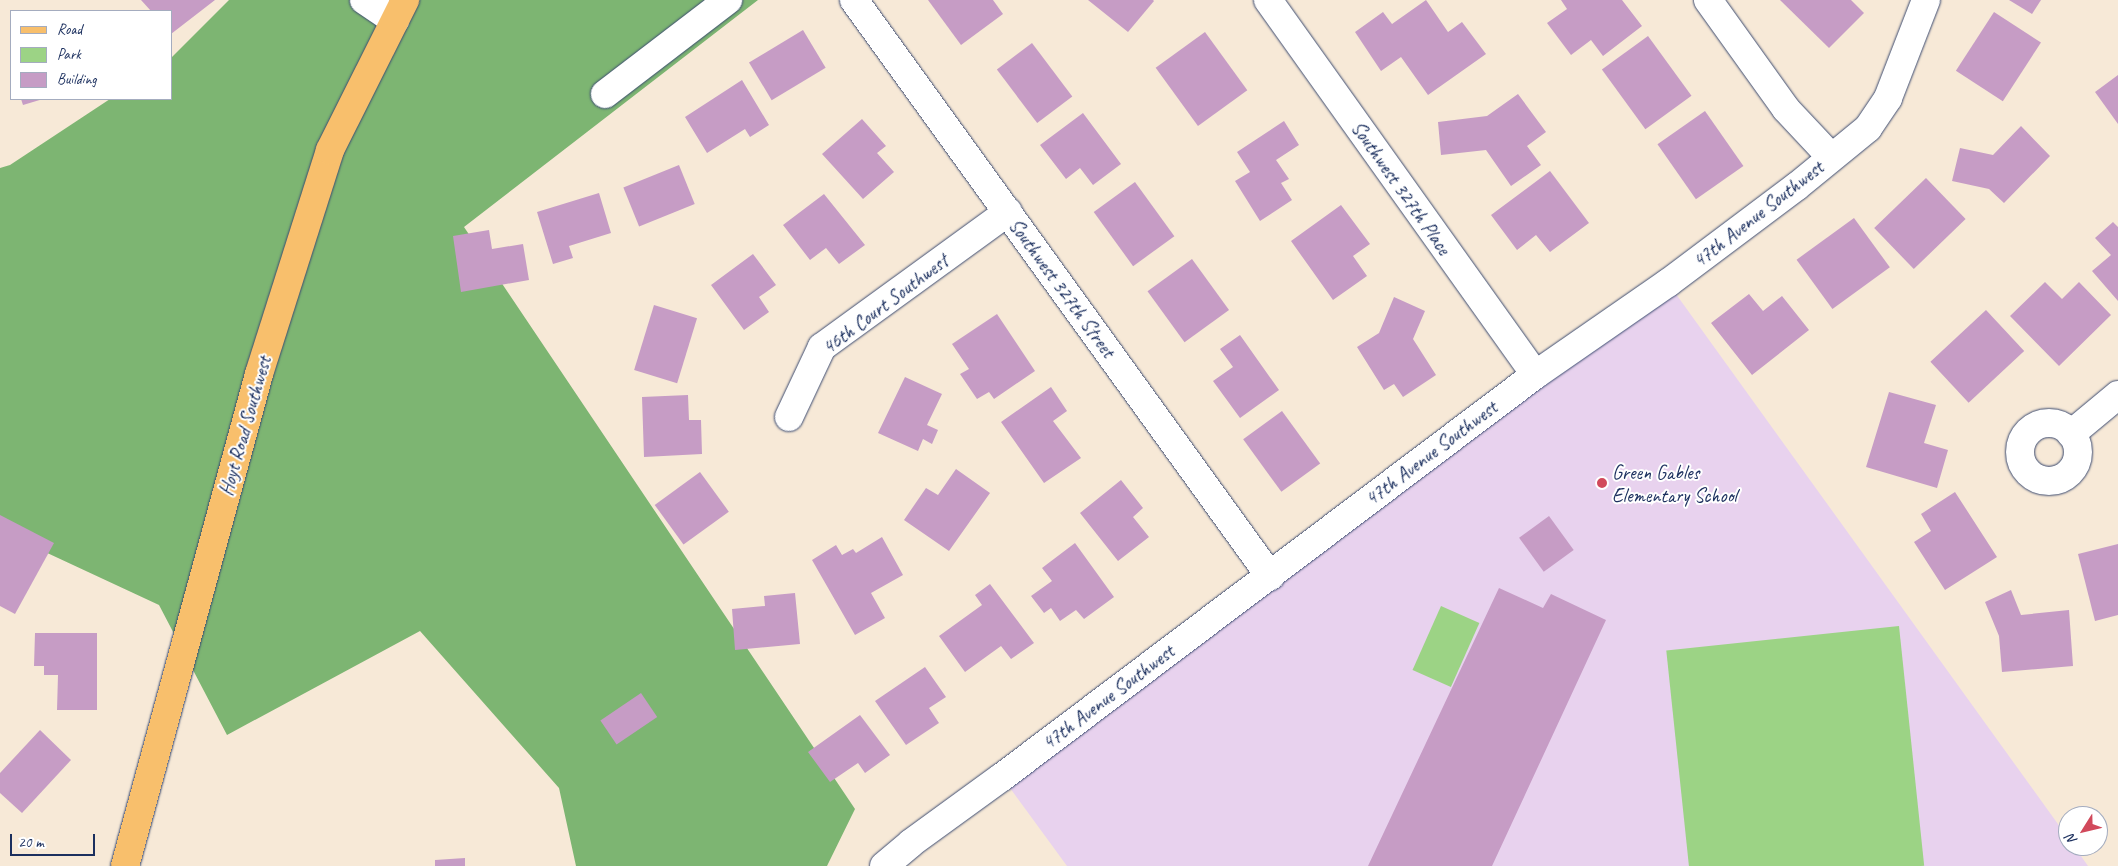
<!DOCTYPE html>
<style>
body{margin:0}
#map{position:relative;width:2118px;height:866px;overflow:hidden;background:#f7e9d7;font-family:Caveat,sans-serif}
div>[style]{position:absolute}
.built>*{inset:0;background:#e8d2ee}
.green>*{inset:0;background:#9cd385;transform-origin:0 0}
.forest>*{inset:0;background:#7db572}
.building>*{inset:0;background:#c69cc5;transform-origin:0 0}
.roads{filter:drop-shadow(0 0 1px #3c4b70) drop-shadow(0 0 1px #3c4b70)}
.minor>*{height:28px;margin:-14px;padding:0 14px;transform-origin:14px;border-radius:14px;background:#fff}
.minor>.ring{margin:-14px;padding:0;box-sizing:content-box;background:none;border:28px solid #fff;border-radius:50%}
.major>*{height:28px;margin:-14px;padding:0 14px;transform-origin:14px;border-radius:14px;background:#f8bf6c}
.dots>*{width:14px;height:14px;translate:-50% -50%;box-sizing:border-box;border:2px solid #fff;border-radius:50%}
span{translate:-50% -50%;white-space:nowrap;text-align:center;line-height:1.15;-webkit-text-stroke:4px #fff;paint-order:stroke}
.street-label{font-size:20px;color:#1b2f5e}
.poi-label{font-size:20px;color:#1b2f5e}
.left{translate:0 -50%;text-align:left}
.legend{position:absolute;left:10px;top:10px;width:162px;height:90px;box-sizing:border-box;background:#fff;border:1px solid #a4acbf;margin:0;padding:6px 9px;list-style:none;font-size:15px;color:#1b2f5e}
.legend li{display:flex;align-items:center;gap:10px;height:25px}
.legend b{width:25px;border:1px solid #a4acbf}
.north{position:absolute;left:2058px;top:806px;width:50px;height:50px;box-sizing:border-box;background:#fff;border:1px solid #a4acbf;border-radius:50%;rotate:234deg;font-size:14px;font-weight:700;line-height:20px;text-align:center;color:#1b2f5e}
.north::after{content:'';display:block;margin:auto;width:18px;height:22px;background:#d1495b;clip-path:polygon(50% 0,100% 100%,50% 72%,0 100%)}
.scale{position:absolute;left:10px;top:834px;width:85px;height:22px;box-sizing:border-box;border:2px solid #1b2f5e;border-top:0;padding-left:6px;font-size:15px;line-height:18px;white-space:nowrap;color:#1b2f5e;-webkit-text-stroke:4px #fff;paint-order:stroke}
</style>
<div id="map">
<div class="built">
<div style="clip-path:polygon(1668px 283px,2068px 838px,2068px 846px,2074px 846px,2088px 866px,1067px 866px,1002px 777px)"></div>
</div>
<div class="green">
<div style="left:1441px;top:606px;width:42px;height:70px;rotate:24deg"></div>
<div style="left:1899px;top:626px;width:241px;height:234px;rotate:84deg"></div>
</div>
<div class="forest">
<div style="clip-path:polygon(229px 0,758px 0,464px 227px,855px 809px,827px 866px,576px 866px,559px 788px,420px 631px,227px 735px,159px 605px,0 531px,0 168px,10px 165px,110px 99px,171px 99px,171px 58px)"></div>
</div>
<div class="building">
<div style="clip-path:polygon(141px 0,215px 0,171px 34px,171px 11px,151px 11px)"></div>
<div style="clip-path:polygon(928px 0,993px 0,1003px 14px,961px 45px)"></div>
<div style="clip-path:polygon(1088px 0,1153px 0,1154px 1px,1128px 32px)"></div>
<div style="clip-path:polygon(1426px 0,1448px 32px,1462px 22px,1486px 54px,1428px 95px,1401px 57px,1381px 71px,1355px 32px,1383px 12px,1392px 24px)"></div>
<div style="clip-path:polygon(1561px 0,1622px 0,1642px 26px,1603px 56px,1591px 40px,1571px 55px,1547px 23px,1567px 9px)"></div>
<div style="clip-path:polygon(1780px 0,1851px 0,1864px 13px,1829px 48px)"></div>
<div style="clip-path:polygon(2009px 0,2041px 0,2032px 14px)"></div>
<div style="left:1994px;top:12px;width:56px;height:70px;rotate:33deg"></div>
<div style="left:803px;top:30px;width:44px;height:63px;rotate:59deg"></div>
<div style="left:1205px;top:32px;width:72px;height:61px;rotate:54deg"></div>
<div style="left:1648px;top:36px;width:74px;height:57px;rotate:54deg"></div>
<div style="left:1032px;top:43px;width:67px;height:44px;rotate:53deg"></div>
<div style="clip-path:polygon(2118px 75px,2118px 124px,2095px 92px)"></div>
<div style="clip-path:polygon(742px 80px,769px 125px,750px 137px,745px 129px,707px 153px,685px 117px)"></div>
<div style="clip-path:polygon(1518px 94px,1546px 132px,1527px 146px,1541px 165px,1511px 186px,1486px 150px,1441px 155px,1438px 122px,1487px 116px)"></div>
<div style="clip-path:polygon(21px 99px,43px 99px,23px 105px)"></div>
<div style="left:1705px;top:111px;width:67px;height:58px;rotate:55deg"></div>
<div style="clip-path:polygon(1083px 113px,1121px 164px,1093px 185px,1080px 168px,1066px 179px,1040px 145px)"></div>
<div style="clip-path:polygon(862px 119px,886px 146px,877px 153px,894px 172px,863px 199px,822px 154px)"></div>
<div style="clip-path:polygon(1284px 121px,1299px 145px,1276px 160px,1289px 179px,1281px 183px,1292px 200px,1260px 221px,1235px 181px,1250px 172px,1237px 152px)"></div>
<div style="clip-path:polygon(2021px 126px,2050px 156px,2004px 203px,1989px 189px,1952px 181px,1960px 148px,1993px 155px)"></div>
<div style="left:679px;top:165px;width:42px;height:60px;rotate:68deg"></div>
<div style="clip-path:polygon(1550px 171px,1589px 223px,1550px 252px,1536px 235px,1517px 250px,1491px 215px)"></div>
<div style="left:1926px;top:178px;width:57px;height:72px;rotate:46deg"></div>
<div style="left:1135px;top:182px;width:67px;height:51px;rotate:54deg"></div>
<div style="clip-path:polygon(599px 193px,611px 233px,569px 246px,573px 258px,553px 264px,537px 212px)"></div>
<div style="clip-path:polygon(824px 194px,865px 245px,839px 264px,826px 248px,810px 260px,783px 225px)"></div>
<div style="clip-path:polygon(1341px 205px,1370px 244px,1353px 256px,1367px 276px,1333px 300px,1291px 241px)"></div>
<div style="left:1854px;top:218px;width:61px;height:71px;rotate:54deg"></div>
<div style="clip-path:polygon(2113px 222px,2118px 227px,2118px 301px,2092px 271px,2111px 255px,2095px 238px)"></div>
<div style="clip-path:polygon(489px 230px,492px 249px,523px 244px,529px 280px,461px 292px,453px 236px)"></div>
<div style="clip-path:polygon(753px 254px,776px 285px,759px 297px,769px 312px,744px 330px,711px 285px)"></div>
<div style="left:1192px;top:259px;width:63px;height:55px;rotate:54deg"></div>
<div style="clip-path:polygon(2045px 282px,2062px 299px,2079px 282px,2111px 315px,2059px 366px,2010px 316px)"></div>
<div style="clip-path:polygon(1749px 294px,1763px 311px,1782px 296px,1809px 330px,1752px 375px,1711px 323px)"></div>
<div style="clip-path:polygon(1394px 297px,1425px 311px,1413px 339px,1436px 375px,1403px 397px,1394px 384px,1384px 390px,1357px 347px,1379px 333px)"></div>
<div style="left:654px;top:305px;width:45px;height:68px;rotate:17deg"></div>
<div style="left:1986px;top:310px;width:56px;height:76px;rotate:47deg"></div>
<div style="clip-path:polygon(997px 314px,1035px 371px,994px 399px,989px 392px,977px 399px,960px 374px,969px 369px,952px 344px)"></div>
<div style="clip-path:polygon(1240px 335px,1279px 390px,1240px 418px,1213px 381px,1233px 367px,1220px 349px)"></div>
<div style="clip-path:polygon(905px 377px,942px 394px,927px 425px,938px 430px,932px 444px,923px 439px,918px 451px,878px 433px)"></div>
<div style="clip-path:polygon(1051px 387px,1067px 411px,1053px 421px,1081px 458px,1044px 483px,1001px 422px)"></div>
<div style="clip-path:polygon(1889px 392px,1936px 405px,1924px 443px,1948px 450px,1937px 488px,1866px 467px)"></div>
<div style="clip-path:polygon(688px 395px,689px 420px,701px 420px,702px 454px,644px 457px,642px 397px)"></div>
<div style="left:1282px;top:411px;width:65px;height:48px;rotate:54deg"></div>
<div style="clip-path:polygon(956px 469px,990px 493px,949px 551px,904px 520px,926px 488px,938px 495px)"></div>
<div style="left:700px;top:472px;width:49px;height:56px;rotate:54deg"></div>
<div style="clip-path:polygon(1121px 480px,1143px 508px,1133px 517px,1149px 537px,1118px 561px,1080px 513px)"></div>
<div style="clip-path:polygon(1955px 492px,1997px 557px,1945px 590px,1914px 542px,1931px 531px,1921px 514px)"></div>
<div style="clip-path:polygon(0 515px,54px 543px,15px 614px,0 606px)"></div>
<div style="left:1549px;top:516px;width:42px;height:37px;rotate:54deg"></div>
<div style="clip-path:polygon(882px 537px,903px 575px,871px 593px,885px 618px,855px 635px,812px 560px,836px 545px,842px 555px,853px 549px,856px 553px)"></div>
<div style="clip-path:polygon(1075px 543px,1114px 597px,1084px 619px,1076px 610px,1060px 621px,1051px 608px,1044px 613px,1031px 596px,1052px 581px,1042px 568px)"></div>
<div style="clip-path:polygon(2118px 544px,2118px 615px,2095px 621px,2078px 554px)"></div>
<div style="clip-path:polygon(990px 584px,1034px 643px,1011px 659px,1001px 646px,965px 672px,939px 636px,982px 605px,975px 595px)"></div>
<div style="clip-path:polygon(1499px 588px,1543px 608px,1551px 594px,1606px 620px,1492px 866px,1368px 866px)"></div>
<div style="clip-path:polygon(2011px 590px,2021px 615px,2069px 610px,2073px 666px,2002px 672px,1999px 636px,1985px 602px)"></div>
<div style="clip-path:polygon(795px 593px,800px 644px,735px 650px,732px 609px,765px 606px,764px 596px)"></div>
<div style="clip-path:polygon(35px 633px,97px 633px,97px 710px,57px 710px,58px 675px,44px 675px,44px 666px,34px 666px)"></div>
<div style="clip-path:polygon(925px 667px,946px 697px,929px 708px,939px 723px,906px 745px,875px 701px)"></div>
<div style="left:641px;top:693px;width:29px;height:49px;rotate:56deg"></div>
<div style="clip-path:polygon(860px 715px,890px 755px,865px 773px,858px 763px,830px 782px,808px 752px)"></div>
<div style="clip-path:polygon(40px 730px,71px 760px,22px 813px,0 793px,0 773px)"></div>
<div style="clip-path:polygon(465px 858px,465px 866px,435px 866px,435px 860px)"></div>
</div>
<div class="roads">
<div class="minor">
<div style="left:364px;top:0;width:37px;rotate:34deg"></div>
<div style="left:854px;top:0;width:711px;rotate:54.16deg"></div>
<div style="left:1268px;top:0;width:460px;rotate:54.5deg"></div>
<div style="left:1708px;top:0;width:134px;rotate:54.4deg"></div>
<div style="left:1786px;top:109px;width:66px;rotate:46.8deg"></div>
<div style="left:605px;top:94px;width:155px;rotate:-37.4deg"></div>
<div style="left:789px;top:417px;width:77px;rotate:-64.8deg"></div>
<div style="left:822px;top:347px;width:230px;rotate:-36deg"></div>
<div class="ring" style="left:2020px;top:423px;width:30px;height:30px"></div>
<div style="left:2071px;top:434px;width:61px;rotate:-39.7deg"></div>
<div style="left:884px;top:866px;width:35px;rotate:-40deg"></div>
<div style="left:911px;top:843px;width:112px;rotate:-36deg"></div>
<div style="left:1002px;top:777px;width:668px;rotate:-37.02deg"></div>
<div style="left:1535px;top:375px;width:162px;rotate:-34.7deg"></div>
<div style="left:1668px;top:283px;width:160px;rotate:-36.9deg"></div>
<div style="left:1796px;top:187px;width:93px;rotate:-39.3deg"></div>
<div style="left:1868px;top:128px;width:36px;rotate:-56deg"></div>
<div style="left:1888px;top:98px;width:105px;rotate:-68.8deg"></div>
</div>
<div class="major">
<div style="left:125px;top:866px;width:510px;rotate:-74.76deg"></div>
<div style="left:259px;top:374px;width:235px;rotate:-72.4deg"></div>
<div style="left:330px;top:150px;width:168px;rotate:-63.4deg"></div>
</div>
</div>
<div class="dots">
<div style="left:1602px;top:483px;background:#d1495b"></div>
</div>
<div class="street-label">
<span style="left:1401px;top:188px;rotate:55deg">Southwest 327th Place</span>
<span style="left:1758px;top:214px;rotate:-38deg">47th Avenue Southwest</span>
<span style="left:1062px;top:288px;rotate:54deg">Southwest 327th Street</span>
<span style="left:885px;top:304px;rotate:-37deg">46th Court Southwest</span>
<span style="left:245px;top:426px;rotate:-74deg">Hoyt Road Southwest</span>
<span style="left:1431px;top:453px;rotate:-37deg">47th Avenue Southwest</span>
<span style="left:1108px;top:697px;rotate:-37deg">47th Avenue Southwest</span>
</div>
<div class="poi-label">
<span class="left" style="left:1612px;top:484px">Green Gables<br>Elementary School</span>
</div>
<ul class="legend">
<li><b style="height:6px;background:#f8bf6c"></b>Road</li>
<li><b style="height:14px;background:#9cd385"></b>Park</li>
<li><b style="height:14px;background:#c69cc5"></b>Building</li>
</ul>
<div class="north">N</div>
<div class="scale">20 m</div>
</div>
